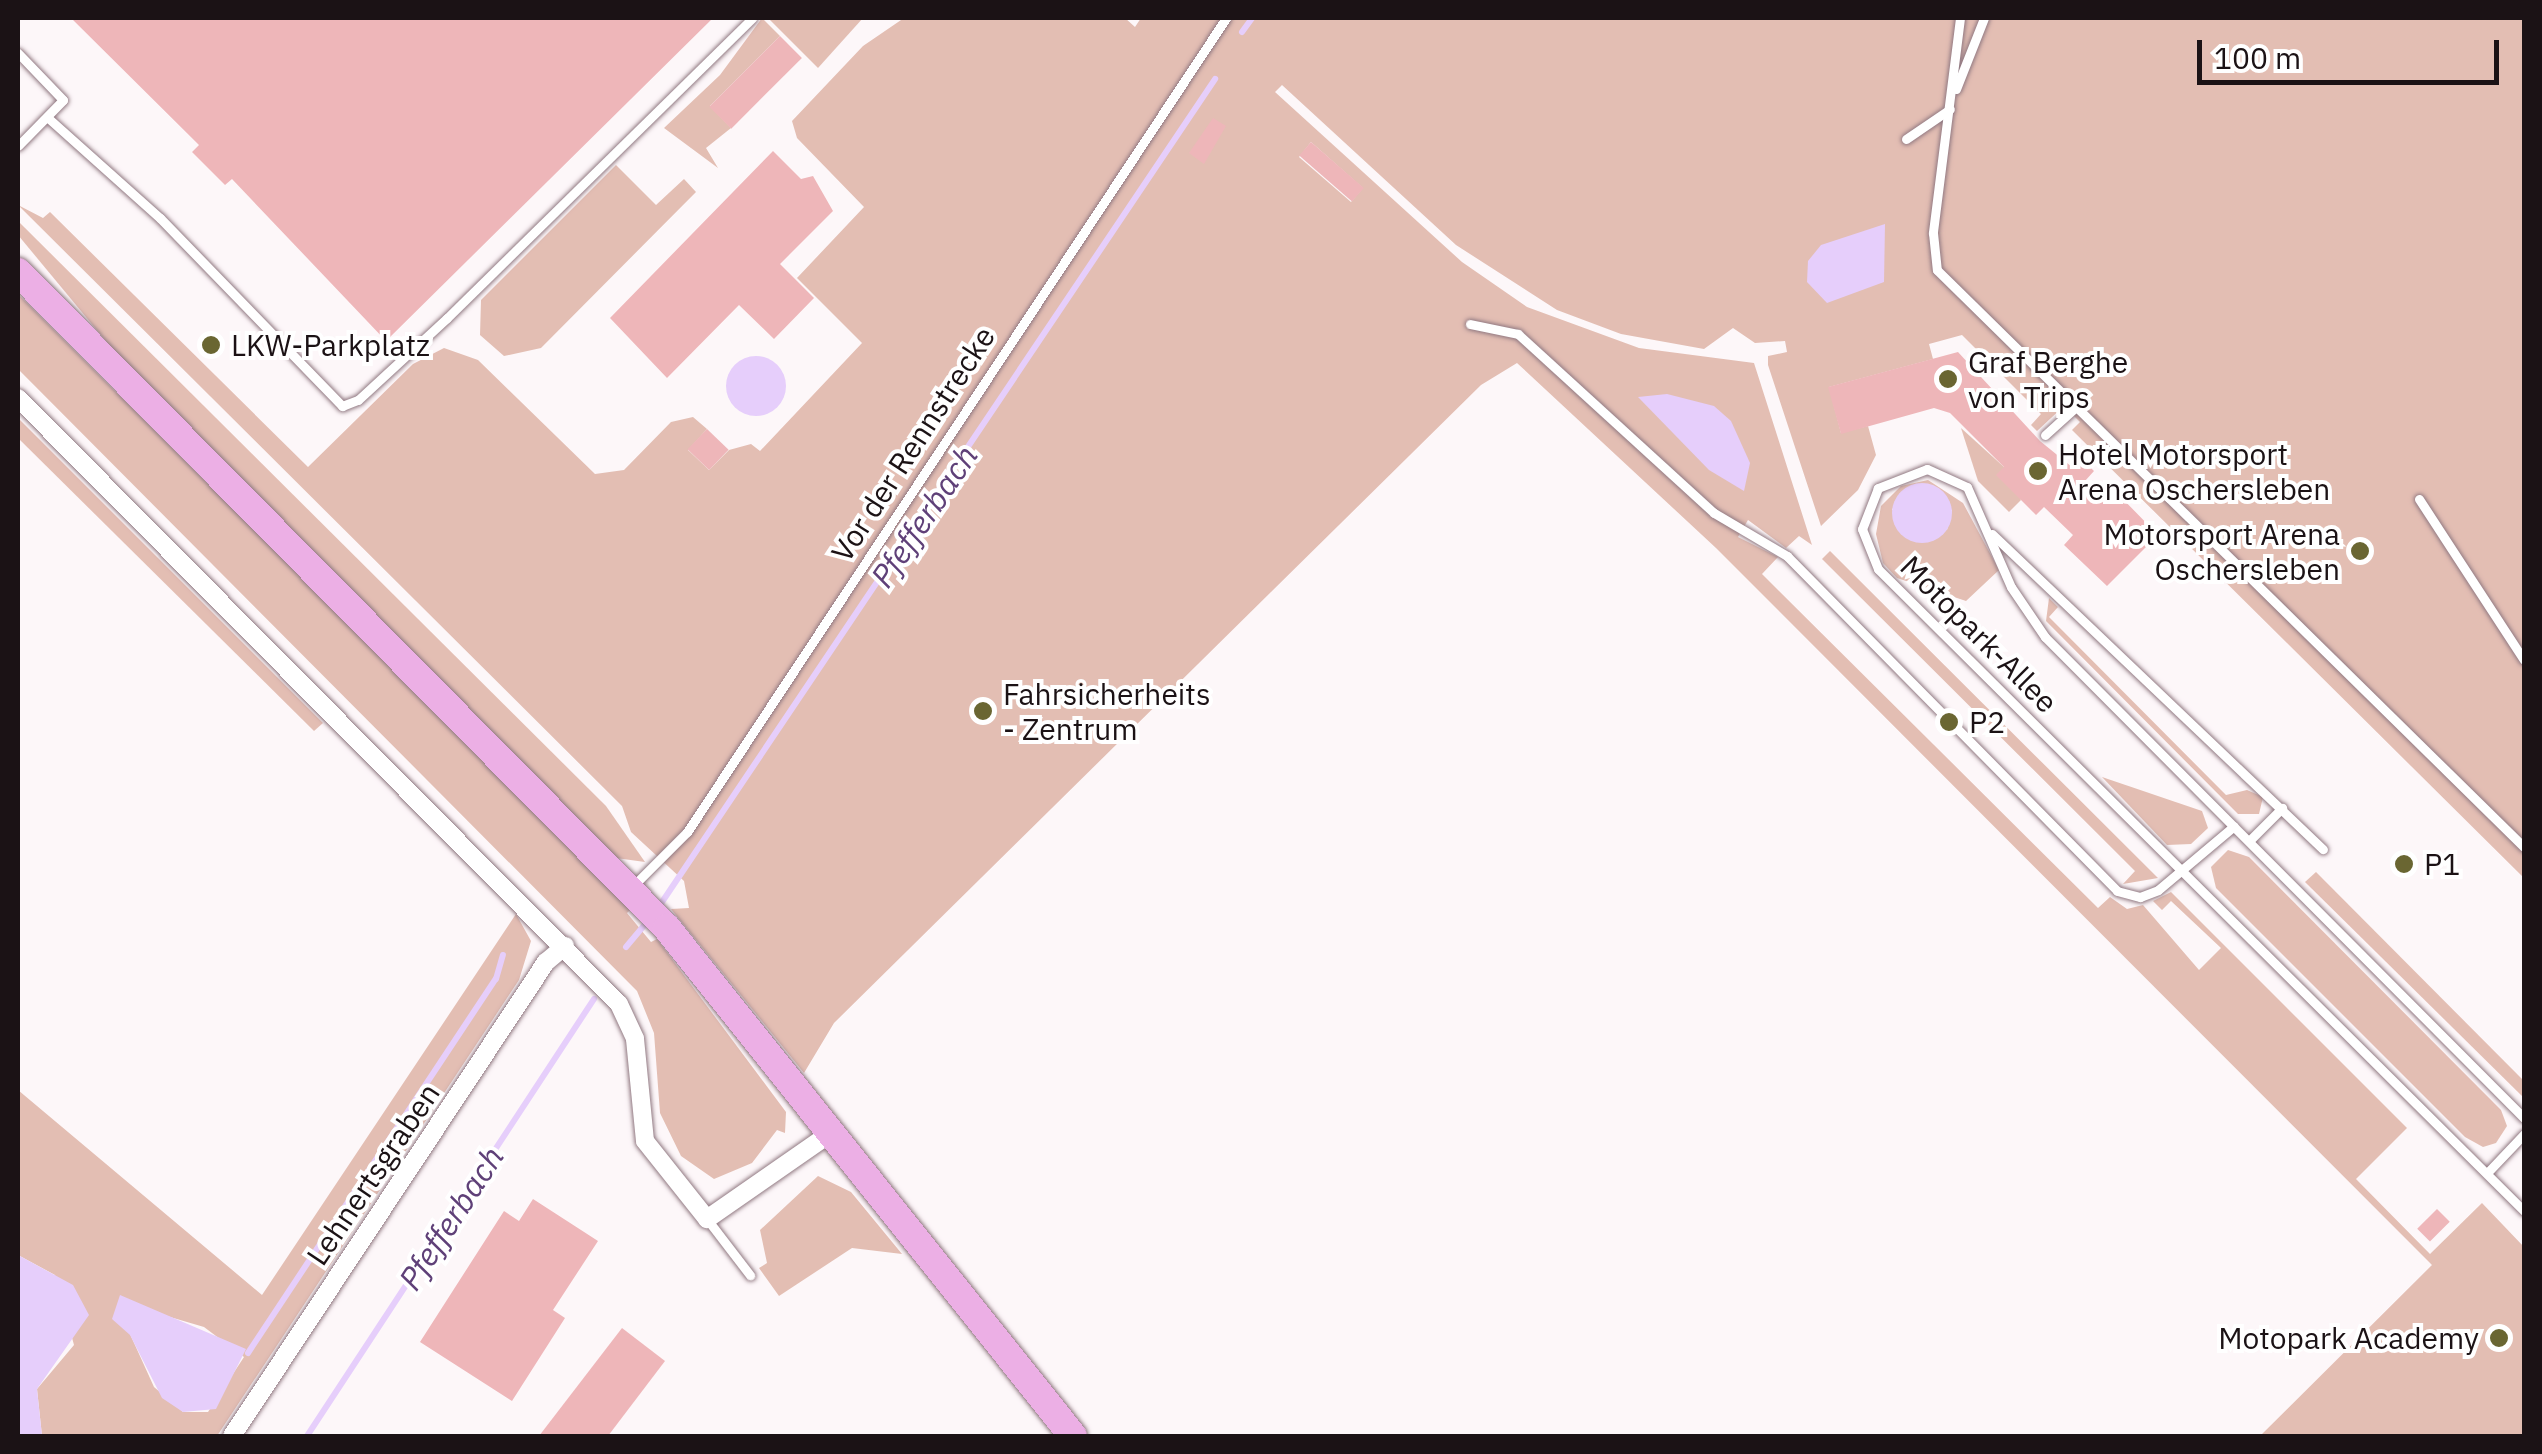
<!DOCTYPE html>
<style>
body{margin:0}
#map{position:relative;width:2542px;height:1454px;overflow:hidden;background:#fdf7f9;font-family:"IBM Plex Sans",sans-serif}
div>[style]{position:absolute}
.green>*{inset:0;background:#e3beb3}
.water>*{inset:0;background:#e6cefb}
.round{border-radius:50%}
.stream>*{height:6px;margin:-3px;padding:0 3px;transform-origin:3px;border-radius:3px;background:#e6cefb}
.building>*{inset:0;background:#eeb6b9;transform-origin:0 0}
.roads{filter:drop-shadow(0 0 2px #917982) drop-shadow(0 0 2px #917982)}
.service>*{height:9px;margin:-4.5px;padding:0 4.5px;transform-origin:4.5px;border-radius:4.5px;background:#fff}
.minor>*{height:18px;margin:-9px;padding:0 9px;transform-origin:9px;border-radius:9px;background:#fff}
.primary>*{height:28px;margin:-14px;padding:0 14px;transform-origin:14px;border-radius:14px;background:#ecafe5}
.dots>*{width:28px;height:28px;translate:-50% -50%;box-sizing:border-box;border:5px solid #fff;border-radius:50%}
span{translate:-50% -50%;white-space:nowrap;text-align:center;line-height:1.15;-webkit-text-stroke:8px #fff;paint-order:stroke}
.poi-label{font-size:30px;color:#1b1215}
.left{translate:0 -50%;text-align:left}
.right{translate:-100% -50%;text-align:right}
.street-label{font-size:30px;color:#1b1215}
.water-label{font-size:32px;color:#5f4078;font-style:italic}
.frame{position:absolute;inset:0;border:20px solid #1b1215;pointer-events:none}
.scale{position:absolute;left:2197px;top:40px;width:302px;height:45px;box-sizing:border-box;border:5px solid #1b1215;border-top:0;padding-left:12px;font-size:30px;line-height:35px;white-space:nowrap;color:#1b1215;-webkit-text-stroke:8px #fff;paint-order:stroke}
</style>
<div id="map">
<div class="green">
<div style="clip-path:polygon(762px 18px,780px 36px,710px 106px,731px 128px,706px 148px,718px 168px,664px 128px,720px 75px)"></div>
<div style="clip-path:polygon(768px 18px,863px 18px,818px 68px)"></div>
<div style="clip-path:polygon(evenodd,904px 18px,1125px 18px,1135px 27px,1141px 18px,2524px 18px,2524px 878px,2072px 430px,2080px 422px,2064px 406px,2037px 431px,2031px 425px,2041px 414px,1962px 335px,1929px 344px,1933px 359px,1829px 387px,1841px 433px,1868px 426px,1876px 455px,1858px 490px,1821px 526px,1768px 365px,1768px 356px,1787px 352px,1785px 341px,1755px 343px,1733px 328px,1704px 349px,1621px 334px,1557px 310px,1456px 245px,1282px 85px,1275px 92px,1462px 262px,1527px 307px,1639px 348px,1754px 363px,1812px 545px,1799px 536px,1786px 548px,1748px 520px,1738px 537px,1778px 557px,1762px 574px,2098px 908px,2110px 897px,2127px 909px,2143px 905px,2199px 970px,2221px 948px,2171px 901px,2162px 910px,2153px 901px,2171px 892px,2407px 1128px,2356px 1179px,2430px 1254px,2482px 1203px,2524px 1247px,2524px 1436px,2260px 1436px,2432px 1265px,1716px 548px,1517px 363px,1481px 385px,834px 1023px,804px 1073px,671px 909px,689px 908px,684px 881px,631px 832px,622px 806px,18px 205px,43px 218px,50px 212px,308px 467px,413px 364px,444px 348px,478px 360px,595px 474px,624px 470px,671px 422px,693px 417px,707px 429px,688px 450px,709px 470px,729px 450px,751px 444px,760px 451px,862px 343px,797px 278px,864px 207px,797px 138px,792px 121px,863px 46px,904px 18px,1311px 142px,1363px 188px,1351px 202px,1299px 157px,1311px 142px)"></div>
<div style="clip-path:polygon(616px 165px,656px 205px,684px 179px,696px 192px,541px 348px,504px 356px,480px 335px,481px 300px)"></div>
<div style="clip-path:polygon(18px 221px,606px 806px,645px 862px,616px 858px,134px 375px,18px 235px)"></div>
<div style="clip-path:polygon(18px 294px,632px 908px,627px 913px,651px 942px,657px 939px,786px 1112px,785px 1133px,777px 1130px,752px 1163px,714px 1179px,681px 1156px,660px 1113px,654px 1033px,637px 991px,18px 369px)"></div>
<div style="clip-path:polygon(18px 418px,323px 723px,314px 731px,18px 438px)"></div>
<div style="clip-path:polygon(1961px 428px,2004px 467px,2021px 500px,2009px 512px,1978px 481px)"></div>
<div style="clip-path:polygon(evenodd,1928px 480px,1963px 503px,1999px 570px,1966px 601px,1897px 578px,1883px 563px,1876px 534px,1881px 506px,1901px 486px,1928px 480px,1900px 493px,1952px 510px,1947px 530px,1892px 510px,1900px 493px)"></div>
<div style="clip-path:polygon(1830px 551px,2158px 878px,2123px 884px,2135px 871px,1822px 559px)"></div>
<div style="clip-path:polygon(2049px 598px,2058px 607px,2049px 617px,2226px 795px,2247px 790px,2263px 797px,2259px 814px,2238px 814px,2046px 621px)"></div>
<div style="clip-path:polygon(2102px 777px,2202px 811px,2208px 828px,2191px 844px,2167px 845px)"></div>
<div style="clip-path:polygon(2228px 850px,2249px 857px,2501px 1110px,2507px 1126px,2496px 1143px,2483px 1147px,2465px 1137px,2216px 888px,2211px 867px)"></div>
<div style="clip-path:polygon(2316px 872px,2524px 1081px,2524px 1098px,2305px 882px)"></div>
<div style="clip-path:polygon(evenodd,516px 914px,531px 941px,519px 980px,217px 1436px,42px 1436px,37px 1389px,74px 1345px,55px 1275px,18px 1255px,18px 1090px,262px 1295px,516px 914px,136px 1307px,204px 1327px,244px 1357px,208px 1412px,183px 1412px,154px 1387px,130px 1334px,136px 1307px)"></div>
<div style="clip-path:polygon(818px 1176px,851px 1192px,902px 1254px,852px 1248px,779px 1296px,759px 1268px,767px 1263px,760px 1230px)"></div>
</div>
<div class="water">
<div style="clip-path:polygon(1885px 224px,1884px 282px,1827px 303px,1807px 282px,1808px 261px,1821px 245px)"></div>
<div class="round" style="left:726px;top:356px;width:60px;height:60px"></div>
<div style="clip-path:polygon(1667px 394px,1714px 406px,1731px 421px,1750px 463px,1744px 491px,1709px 470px,1638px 397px)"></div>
<div class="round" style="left:1892px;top:483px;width:60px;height:60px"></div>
<div style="clip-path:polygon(18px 1255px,73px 1285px,89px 1315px,37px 1389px,42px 1436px,18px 1436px)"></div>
<div style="clip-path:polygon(120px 1295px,246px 1349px,216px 1409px,183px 1412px,162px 1398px,130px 1335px,112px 1319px)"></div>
</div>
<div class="stream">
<div style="left:1242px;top:32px;width:17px;rotate:-54deg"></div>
<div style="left:658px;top:908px;width:999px;rotate:-56.1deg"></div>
<div style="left:626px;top:947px;width:33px;rotate:-50deg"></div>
<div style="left:248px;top:1353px;width:449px;rotate:-56.5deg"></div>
<div style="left:496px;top:979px;width:25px;rotate:-74deg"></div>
<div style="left:307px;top:1436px;width:523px;rotate:-56.71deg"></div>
</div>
<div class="building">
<div style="clip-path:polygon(71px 18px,713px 18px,386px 341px,232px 179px,225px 185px,192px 152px,199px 145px)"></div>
<div style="left:780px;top:36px;width:31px;height:100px;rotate:45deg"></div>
<div style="clip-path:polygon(1213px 118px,1226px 126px,1204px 164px,1189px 153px)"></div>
<div style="left:1311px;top:142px;width:70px;height:18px;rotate:41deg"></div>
<div style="clip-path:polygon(773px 151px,801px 179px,813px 176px,833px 211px,780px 264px,814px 298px,774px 339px,739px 305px,667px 378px,610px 318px)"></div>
<div style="clip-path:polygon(1958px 352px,2040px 441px,2072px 467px,2081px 458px,2094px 471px,2085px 481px,2106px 502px,2116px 492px,2158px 535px,2107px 586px,2064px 545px,2073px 535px,2044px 507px,2036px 515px,1996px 475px,2004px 467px,1950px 413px,1934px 408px,1841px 434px,1828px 387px)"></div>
<div style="left:707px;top:429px;width:30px;height:28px;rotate:44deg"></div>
<div style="clip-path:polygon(533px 1199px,598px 1241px,553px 1310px,565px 1318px,512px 1401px,420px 1342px,504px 1211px,519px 1221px)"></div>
<div style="left:2437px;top:1209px;width:18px;height:28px;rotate:45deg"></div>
<div style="clip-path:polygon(622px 1328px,665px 1361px,608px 1436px,539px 1436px)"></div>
</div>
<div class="roads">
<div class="service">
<div style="left:1960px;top:18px;width:217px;rotate:97.2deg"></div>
<div style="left:1933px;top:233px;width:37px;rotate:84deg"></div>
<div style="left:1937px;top:270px;width:823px;rotate:44.51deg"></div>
<div style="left:18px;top:53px;width:65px;rotate:46.2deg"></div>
<div style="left:63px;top:100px;width:64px;rotate:134.4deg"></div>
<div style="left:1956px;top:89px;width:76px;rotate:-68.5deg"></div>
<div style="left:47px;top:117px;width:152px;rotate:41.8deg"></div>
<div style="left:160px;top:218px;width:262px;rotate:45.9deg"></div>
<div style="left:342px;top:406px;width:17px;rotate:-21deg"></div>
<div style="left:358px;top:400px;width:121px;rotate:-42.7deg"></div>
<div style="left:447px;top:318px;width:428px;rotate:-44.5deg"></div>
<div style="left:1906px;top:139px;width:53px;rotate:-34.3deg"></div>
<div style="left:1470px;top:324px;width:49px;rotate:11.8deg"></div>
<div style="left:1518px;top:334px;width:265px;rotate:42.4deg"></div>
<div style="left:1714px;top:513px;width:85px;rotate:30.5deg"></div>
<div style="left:1787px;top:556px;width:470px;rotate:45.4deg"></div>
<div style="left:2117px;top:891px;width:24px;rotate:15deg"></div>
<div style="left:2140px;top:897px;width:19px;rotate:-21deg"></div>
<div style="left:2158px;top:890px;width:99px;rotate:-40.1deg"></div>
<div style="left:2045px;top:435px;width:43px;rotate:-42.2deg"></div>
<div style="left:2419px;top:499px;width:192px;rotate:56.9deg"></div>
<div style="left:1992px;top:534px;width:457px;rotate:43.6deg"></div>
<div style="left:2249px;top:841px;width:47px;rotate:-45deg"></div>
<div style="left:632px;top:887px;width:78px;rotate:-45deg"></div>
<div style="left:687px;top:832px;width:976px;rotate:-56.49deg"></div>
<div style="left:2524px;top:1118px;width:679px;rotate:-134.88deg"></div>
<div style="left:2045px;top:637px;width:60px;rotate:-124.2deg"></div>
<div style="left:2011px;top:587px;width:109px;rotate:-113.7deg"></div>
<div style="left:1967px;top:487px;width:44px;rotate:-155.8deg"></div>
<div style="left:1927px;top:469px;width:53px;rotate:158.8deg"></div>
<div style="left:1878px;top:488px;width:44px;rotate:111.3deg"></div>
<div style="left:1862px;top:529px;width:43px;rotate:68.2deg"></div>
<div style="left:1878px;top:569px;width:911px;rotate:44.82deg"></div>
<div style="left:2487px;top:1173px;width:54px;rotate:-46.5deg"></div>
<div style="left:707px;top:1219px;width:71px;rotate:52.5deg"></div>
</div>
<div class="minor">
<div style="left:18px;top:398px;width:853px;rotate:45.24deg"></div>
<div style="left:619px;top:1004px;width:38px;rotate:65deg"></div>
<div style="left:635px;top:1039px;width:102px;rotate:84.4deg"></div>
<div style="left:645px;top:1141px;width:100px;rotate:51.5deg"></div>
<div style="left:707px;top:1219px;width:152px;rotate:-34.8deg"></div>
<div style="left:232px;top:1436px;width:569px;rotate:-56.48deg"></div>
<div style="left:546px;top:962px;width:25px;rotate:-40deg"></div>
</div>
<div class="primary">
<div style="left:18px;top:272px;width:923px;rotate:45.31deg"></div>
<div style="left:667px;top:928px;width:650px;rotate:51.37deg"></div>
</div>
</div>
<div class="dots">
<div style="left:211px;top:345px;background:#6a6632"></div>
<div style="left:1948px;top:379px;background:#6a6632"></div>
<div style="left:2038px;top:471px;background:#6a6632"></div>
<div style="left:2360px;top:551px;background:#6a6632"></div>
<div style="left:983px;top:711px;background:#6a6632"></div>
<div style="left:1949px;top:722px;background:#6a6632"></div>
<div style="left:2404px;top:864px;background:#6a6632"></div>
<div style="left:2499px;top:1338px;background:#6a6632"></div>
</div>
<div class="poi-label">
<span class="left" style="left:231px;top:345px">LKW-Parkplatz</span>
<span class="left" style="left:1968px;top:379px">Graf Berghe<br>von Trips</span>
<span class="left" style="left:2058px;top:471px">Hotel Motorsport<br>Arena Oschersleben</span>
<span class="right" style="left:2340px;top:551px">Motorsport Arena<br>Oschersleben</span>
<span class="left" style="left:1003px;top:711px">Fahrsicherheits<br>- Zentrum</span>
<span class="left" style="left:1969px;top:722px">P2</span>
<span class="left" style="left:2424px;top:864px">P1</span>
<span class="right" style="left:2479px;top:1338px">Motopark Academy</span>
</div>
<div class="street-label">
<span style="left:913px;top:444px;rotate:-57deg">Vor der Rennstrecke</span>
<span style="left:1979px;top:634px;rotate:45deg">Motopark-Allee</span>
<span style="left:373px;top:1174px;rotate:-56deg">Lehnertsgraben</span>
</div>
<div class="water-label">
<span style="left:924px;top:516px;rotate:-56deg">Pfefferbach</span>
<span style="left:451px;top:1218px;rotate:-57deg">Pfefferbach</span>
</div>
<div class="frame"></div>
<div class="scale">100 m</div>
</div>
